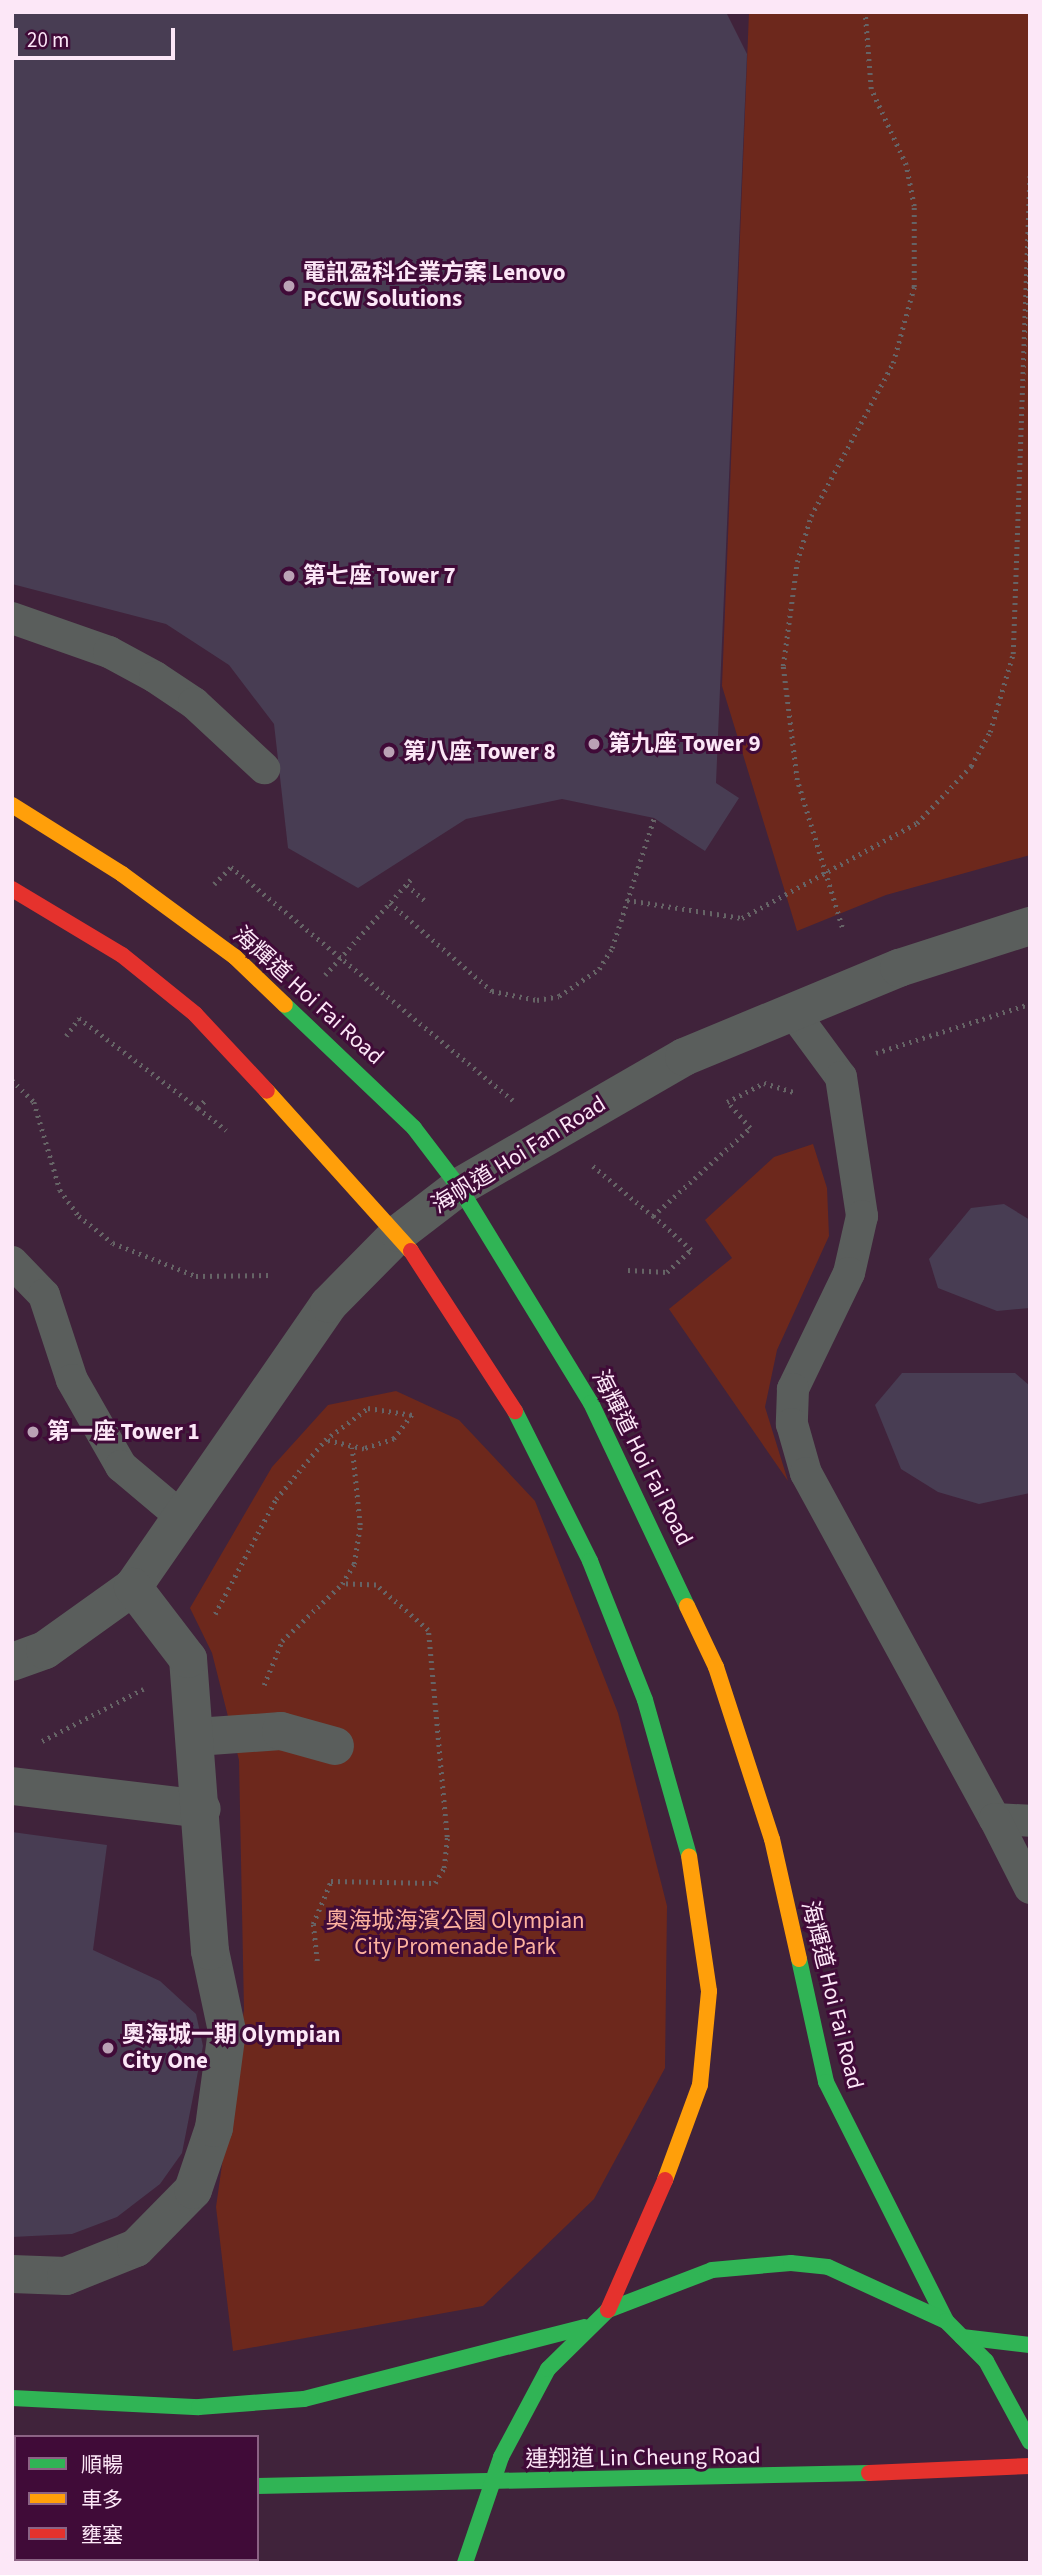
<!DOCTYPE html>
<meta charset="utf-8">
<style>
body{margin:0}
#map{position:relative;width:1042px;height:2575px;overflow:hidden;background:#40233b;font-family:"Source Sans 3","Noto Sans TC",sans-serif}
div>[style]{position:absolute}
.green>*{inset:0;background:#6d281c}
.building>*{inset:0;background:#483d53}
.path>*{height:4.5px;margin-top:-2.25px;transform-origin:0;background:repeating-linear-gradient(90deg,#666466 0 2px,transparent 0 7px)}
.lane>*{height:32px;margin:-16px;padding:0 16px;transform-origin:16px;border-radius:16px;background:#5a5e5c}
.street>*{height:38px;margin:-19px;padding:0 19px;transform-origin:19px;border-radius:19px;background:#5a5e5c}
.fast>*{height:16px;margin:-8px;padding:0 8px;transform-origin:8px;border-radius:8px;background:#30b455}
.slow>*{height:16px;margin:-8px;padding:0 8px;transform-origin:8px;border-radius:8px;background:#ff9f0a}
.jam>*{height:16px;margin:-8px;padding:0 8px;transform-origin:8px;border-radius:8px;background:#e5322d}
.dots>*{width:19px;height:19px;translate:-50% -50%;box-sizing:border-box;border:4px solid #400b38;border-radius:50%}
span{translate:-50% -50%;white-space:nowrap;text-align:center;line-height:1.15;-webkit-text-stroke:6px #400b38;paint-order:stroke}
.poi-label{font-size:23px;color:#fce7f7;font-weight:700}
.left{translate:0 -50%;text-align:left}
.street-label{font-size:23px;color:#fce7f7}
.park-label{font-size:23px;color:#feb29f}
.frame{position:absolute;inset:0;border:14px solid #fce7f7;pointer-events:none}
.legend{position:absolute;left:14px;top:2435px;width:245px;height:126px;box-sizing:border-box;background:#400b38;border:2px solid #8b6384;margin:0;padding:9px 12px;list-style:none;font-size:21px;color:#fce7f7}
.legend li{display:flex;align-items:center;gap:14px;height:35px}
.legend b{width:35px;border:2px solid #8b6384}
.scale{position:absolute;left:14px;top:28px;width:161px;height:32px;box-sizing:border-box;border:4px solid #fce7f7;border-top:0;padding-left:9px;font-size:21px;line-height:24px;white-space:nowrap;color:#fce7f7;-webkit-text-stroke:5px #400b38;paint-order:stroke}
</style>
<div id="map">
<div class="green">
<div style="clip-path:polygon(749px 12px,1030px 12px,1030px 855px,886px 895px,797px 931px,722px 686px)"></div>
<div style="clip-path:polygon(813px 1144px,827px 1188px,829px 1236px,777px 1350px,765px 1407px,788px 1481px,669px 1309px,732px 1258px,705px 1220px,774px 1157px)"></div>
<div style="clip-path:polygon(396px 1391px,459px 1420px,535px 1501px,618px 1713px,667px 1906px,665px 2068px,594px 2199px,483px 2306px,233px 2351px,216px 2207px,244px 2010px,239px 1760px,212px 1653px,190px 1608px,272px 1467px,328px 1405px)"></div>
</div>
<div class="building">
<div style="clip-path:polygon(12px 12px,726px 12px,747px 54px,716px 783px,739px 798px,705px 851px,654px 818px,562px 799px,466px 819px,358px 888px,288px 848px,274px 724px,229px 665px,166px 624px,12px 584px)"></div>
<div style="clip-path:polygon(1004px 1204px,1030px 1220px,1030px 1308px,997px 1311px,938px 1288px,929px 1259px,971px 1208px)"></div>
<div style="clip-path:polygon(902px 1373px,1015px 1373px,1030px 1386px,1030px 1493px,979px 1504px,938px 1492px,901px 1469px,875px 1405px)"></div>
<div style="clip-path:polygon(12px 1832px,107px 1845px,93px 1950px,160px 1981px,196px 2014px,203px 2046px,182px 2153px,160px 2184px,117px 2217px,72px 2234px,12px 2237px)"></div>
</div>
<div class="path">
<div style="left:214px;top:884px;width:24px;rotate:-45deg"></div>
<div style="left:231px;top:867px;width:366px;rotate:39.6deg"></div>
<div style="left:407px;top:885px;width:23px;rotate:41deg"></div>
<div style="left:627px;top:900px;width:116px;rotate:8.9deg"></div>
<div style="left:742px;top:918px;width:199px;rotate:-28.5deg"></div>
<div style="left:917px;top:823px;width:79px;rotate:-46.5deg"></div>
<div style="left:971px;top:766px;width:39px;rotate:-61deg"></div>
<div style="left:990px;top:732px;width:81px;rotate:-73.6deg"></div>
<div style="left:1013px;top:654px;width:482px;rotate:-88deg"></div>
<div style="left:390px;top:903px;width:135px;rotate:40.8deg"></div>
<div style="left:492px;top:991px;width:46px;rotate:11.3deg"></div>
<div style="left:537px;top:1000px;width:22px;rotate:-10deg"></div>
<div style="left:559px;top:996px;width:48px;rotate:-34deg"></div>
<div style="left:599px;top:969px;width:25px;rotate:-58deg"></div>
<div style="left:612px;top:948px;width:137px;rotate:-72.1deg"></div>
<div style="left:842px;top:927px;width:154px;rotate:-107deg"></div>
<div style="left:797px;top:780px;width:115px;rotate:-97deg"></div>
<div style="left:783px;top:666px;width:105px;rotate:-82.3deg"></div>
<div style="left:797px;top:562px;width:48px;rotate:-73.1deg"></div>
<div style="left:811px;top:516px;width:174px;rotate:-61.8deg"></div>
<div style="left:893px;top:363px;width:79px;rotate:-74.6deg"></div>
<div style="left:914px;top:287px;width:81px;rotate:-90deg"></div>
<div style="left:914px;top:206px;width:42px;rotate:-101deg"></div>
<div style="left:906px;top:165px;width:84px;rotate:-114.7deg"></div>
<div style="left:871px;top:89px;width:77px;rotate:-94.5deg"></div>
<div style="left:325px;top:975px;width:132px;rotate:-48.1deg"></div>
<div style="left:66px;top:1036px;width:22px;rotate:-54deg"></div>
<div style="left:79px;top:1018px;width:149px;rotate:37.1deg"></div>
<div style="left:198px;top:1108px;width:13px;rotate:-48deg"></div>
<div style="left:876px;top:1053px;width:162px;rotate:-17.7deg"></div>
<div style="left:12px;top:1080px;width:31px;rotate:45deg"></div>
<div style="left:34px;top:1102px;width:92px;rotate:73.5deg"></div>
<div style="left:60px;top:1190px;width:32px;rotate:54deg"></div>
<div style="left:79px;top:1216px;width:43px;rotate:38.5deg"></div>
<div style="left:113px;top:1243px;width:89px;rotate:21.7deg"></div>
<div style="left:196px;top:1276px;width:75px;rotate:-0.8deg"></div>
<div style="left:198px;top:1108px;width:36px;rotate:38deg"></div>
<div style="left:593px;top:1166px;width:78px;rotate:39.8deg"></div>
<div style="left:653px;top:1216px;width:131px;rotate:-42.2deg"></div>
<div style="left:750px;top:1128px;width:35px;rotate:-131deg"></div>
<div style="left:727px;top:1102px;width:42px;rotate:-27.2deg"></div>
<div style="left:764px;top:1083px;width:34px;rotate:17deg"></div>
<div style="left:628px;top:1270px;width:39px;rotate:3deg"></div>
<div style="left:667px;top:1272px;width:33px;rotate:-43deg"></div>
<div style="left:691px;top:1250px;width:51px;rotate:-138.2deg"></div>
<div style="left:215px;top:1614px;width:130px;rotate:-62.1deg"></div>
<div style="left:276px;top:1499px;width:77px;rotate:-50.3deg"></div>
<div style="left:325px;top:1440px;width:54px;rotate:-36.7deg"></div>
<div style="left:368px;top:1408px;width:45px;rotate:9deg"></div>
<div style="left:412px;top:1415px;width:30px;rotate:127deg"></div>
<div style="left:394px;top:1439px;width:32px;rotate:162deg"></div>
<div style="left:364px;top:1449px;width:40px;rotate:-167deg"></div>
<div style="left:264px;top:1685px;width:48px;rotate:-67.8deg"></div>
<div style="left:282px;top:1641px;width:83px;rotate:-43.5deg"></div>
<div style="left:342px;top:1584px;width:23px;rotate:-59deg"></div>
<div style="left:354px;top:1564px;width:39px;rotate:-81deg"></div>
<div style="left:360px;top:1525px;width:78px;rotate:-95.9deg"></div>
<div style="left:42px;top:1741px;width:114px;rotate:-27.2deg"></div>
<div style="left:317px;top:1961px;width:37px;rotate:-96deg"></div>
<div style="left:313px;top:1924px;width:47px;rotate:-67.3deg"></div>
<div style="left:331px;top:1881px;width:104px;rotate:1.1deg"></div>
<div style="left:435px;top:1883px;width:17px;rotate:-59deg"></div>
<div style="left:444px;top:1868px;width:31px;rotate:-84deg"></div>
<div style="left:447px;top:1837px;width:208px;rotate:-95.2deg"></div>
<div style="left:428px;top:1630px;width:69px;rotate:-139.1deg"></div>
<div style="left:376px;top:1585px;width:34px;rotate:-178deg"></div>
</div>
<div class="lane">
<div style="left:12px;top:618px;width:103px;rotate:19.3deg"></div>
<div style="left:109px;top:652px;width:52px;rotate:28.5deg"></div>
<div style="left:155px;top:677px;width:47px;rotate:33.7deg"></div>
<div style="left:194px;top:703px;width:96px;rotate:42.9deg"></div>
<div style="left:793px;top:1012px;width:81px;rotate:53.6deg"></div>
<div style="left:841px;top:1077px;width:141px;rotate:81.4deg"></div>
<div style="left:862px;top:1216px;width:58px;rotate:102.8deg"></div>
<div style="left:849px;top:1273px;width:129px;rotate:115.8deg"></div>
<div style="left:793px;top:1389px;width:35px;rotate:92deg"></div>
<div style="left:792px;top:1424px;width:51px;rotate:74.1deg"></div>
<div style="left:806px;top:1473px;width:394px;rotate:61.4deg"></div>
<div style="left:995px;top:1819px;width:35px;rotate:3deg"></div>
<div style="left:12px;top:1262px;width:46px;rotate:45.9deg"></div>
<div style="left:44px;top:1295px;width:89px;rotate:71.8deg"></div>
<div style="left:72px;top:1380px;width:99px;rotate:60.3deg"></div>
<div style="left:121px;top:1466px;width:82px;rotate:40.1deg"></div>
<div style="left:995px;top:1819px;width:77px;rotate:63.1deg"></div>
</div>
<div class="street">
<div style="left:12px;top:1662px;width:35px;rotate:-20deg"></div>
<div style="left:45px;top:1650px;width:108px;rotate:-35.6deg"></div>
<div style="left:133px;top:1587px;width:344px;rotate:-55.3deg"></div>
<div style="left:329px;top:1304px;width:100px;rotate:-45.4deg"></div>
<div style="left:399px;top:1233px;width:76px;rotate:-37.5deg"></div>
<div style="left:459px;top:1187px;width:260px;rotate:-30deg"></div>
<div style="left:684px;top:1057px;width:233px;rotate:-22.5deg"></div>
<div style="left:899px;top:968px;width:138px;rotate:-17.8deg"></div>
<div style="left:196px;top:1737px;width:85px;rotate:-4deg"></div>
<div style="left:281px;top:1731px;width:56px;rotate:15.5deg"></div>
<div style="left:12px;top:1786px;width:191px;rotate:6.9deg"></div>
<div style="left:12px;top:2274px;width:54px;rotate:2.1deg"></div>
<div style="left:66px;top:2276px;width:75px;rotate:-21.8deg"></div>
<div style="left:136px;top:2248px;width:81px;rotate:-45.5deg"></div>
<div style="left:193px;top:2190px;width:65px;rotate:-71.3deg"></div>
<div style="left:214px;top:2128px;width:98px;rotate:-82.4deg"></div>
<div style="left:227px;top:2031px;width:82px;rotate:-102deg"></div>
<div style="left:210px;top:1951px;width:293px;rotate:-94.3deg"></div>
<div style="left:188px;top:1659px;width:91px;rotate:-127.4deg"></div>
</div>
<div class="fast">
<div style="left:285px;top:1005px;width:178px;rotate:43.6deg"></div>
<div style="left:414px;top:1128px;width:74px;rotate:52.7deg"></div>
<div style="left:459px;top:1187px;width:253px;rotate:58.6deg"></div>
<div style="left:591px;top:1403px;width:225px;rotate:64.7deg"></div>
<div style="left:515px;top:1411px;width:168px;rotate:63.4deg"></div>
<div style="left:590px;top:1561px;width:149px;rotate:68.4deg"></div>
<div style="left:645px;top:1700px;width:162px;rotate:74.2deg"></div>
<div style="left:799px;top:1959px;width:126px;rotate:77.6deg"></div>
<div style="left:826px;top:2082px;width:267px;rotate:63.3deg"></div>
<div style="left:962px;top:2337px;width:68px;rotate:6.7deg"></div>
<div style="left:12px;top:2398px;width:187px;rotate:2.8deg"></div>
<div style="left:199px;top:2407px;width:105px;rotate:-4.4deg"></div>
<div style="left:304px;top:2399px;width:289px;rotate:-14.4deg"></div>
<div style="left:12px;top:2483px;width:4px"></div>
<div style="left:257px;top:2486px;width:612px;rotate:-1.22deg"></div>
<div style="left:136px;top:2559px;width:54px;rotate:4.2deg"></div>
<div style="left:465px;top:2563px;width:112px;rotate:-71.2deg"></div>
<div style="left:501px;top:2457px;width:100px;rotate:-61.9deg"></div>
<div style="left:548px;top:2369px;width:84px;rotate:-44.5deg"></div>
<div style="left:608px;top:2310px;width:111px;rotate:-21deg"></div>
<div style="left:712px;top:2270px;width:79px;rotate:-5.1deg"></div>
<div style="left:791px;top:2263px;width:37px;rotate:6deg"></div>
<div style="left:828px;top:2267px;width:130px;rotate:24.6deg"></div>
<div style="left:946px;top:2321px;width:57px;rotate:45deg"></div>
<div style="left:986px;top:2361px;width:92px;rotate:61.5deg"></div>
</div>
<div class="slow">
<div style="left:12px;top:805px;width:130px;rotate:32.1deg"></div>
<div style="left:122px;top:874px;width:140px;rotate:36.3deg"></div>
<div style="left:235px;top:957px;width:69px;rotate:43.8deg"></div>
<div style="left:267px;top:1091px;width:215px;rotate:48deg"></div>
<div style="left:687px;top:1606px;width:68px;rotate:64.6deg"></div>
<div style="left:716px;top:1667px;width:181px;rotate:72deg"></div>
<div style="left:772px;top:1839px;width:123px;rotate:77.3deg"></div>
<div style="left:665px;top:2180px;width:101px;rotate:-69.8deg"></div>
<div style="left:700px;top:2085px;width:94px;rotate:-84.5deg"></div>
<div style="left:709px;top:1991px;width:136px;rotate:-98.4deg"></div>
<div style="left:12px;top:2551px;width:4px"></div>
</div>
<div class="jam">
<div style="left:12px;top:889px;width:128px;rotate:31deg"></div>
<div style="left:122px;top:955px;width:94px;rotate:38.9deg"></div>
<div style="left:195px;top:1014px;width:105px;rotate:46.9deg"></div>
<div style="left:411px;top:1251px;width:191px;rotate:57deg"></div>
<div style="left:608px;top:2310px;width:142px;rotate:-66.3deg"></div>
<div style="left:869px;top:2473px;width:161px;rotate:-2.5deg"></div>
</div>
<div class="dots">
<div style="left:289px;top:286px;background:#baa2b5"></div>
<div style="left:289px;top:576px;background:#baa2b5"></div>
<div style="left:594px;top:744px;background:#baa2b5"></div>
<div style="left:389px;top:752px;background:#baa2b5"></div>
<div style="left:33px;top:1432px;background:#baa2b5"></div>
<div style="left:108px;top:2048px;background:#baa2b5"></div>
</div>
<div class="poi-label">
<span class="left" style="left:303px;top:286px">電訊盈科企業方案 Lenovo<br>PCCW Solutions</span>
<span class="left" style="left:303px;top:576px">第七座 Tower 7</span>
<span class="left" style="left:608px;top:744px">第九座 Tower 9</span>
<span class="left" style="left:403px;top:752px">第八座 Tower 8</span>
<span class="left" style="left:47px;top:1432px">第一座 Tower 1</span>
<span class="left" style="left:122px;top:2048px">奧海城一期 Olympian<br>City One</span>
</div>
<div class="street-label">
<span style="left:308px;top:996px;rotate:42deg">海輝道 Hoi Fai Road</span>
<span style="left:519px;top:1155px;rotate:-32deg">海帆道 Hoi Fan Road</span>
<span style="left:642px;top:1458px;rotate:63deg">海輝道 Hoi Fai Road</span>
<span style="left:832px;top:1995px;rotate:76deg">海輝道 Hoi Fai Road</span>
<span style="left:643px;top:2458px;rotate:-1deg">連翔道 Lin Cheung Road</span>
</div>
<div class="park-label">
<span style="left:455px;top:1934px">奧海城海濱公園 Olympian<br>City Promenade Park</span>
</div>
<div class="frame"></div>
<ul class="legend">
<li><b style="height:9px;background:#30b455"></b>順暢</li>
<li><b style="height:9px;background:#ff9f0a"></b>車多</li>
<li><b style="height:9px;background:#e5322d"></b>壅塞</li>
</ul>
<div class="scale">20 m</div>
</div>
